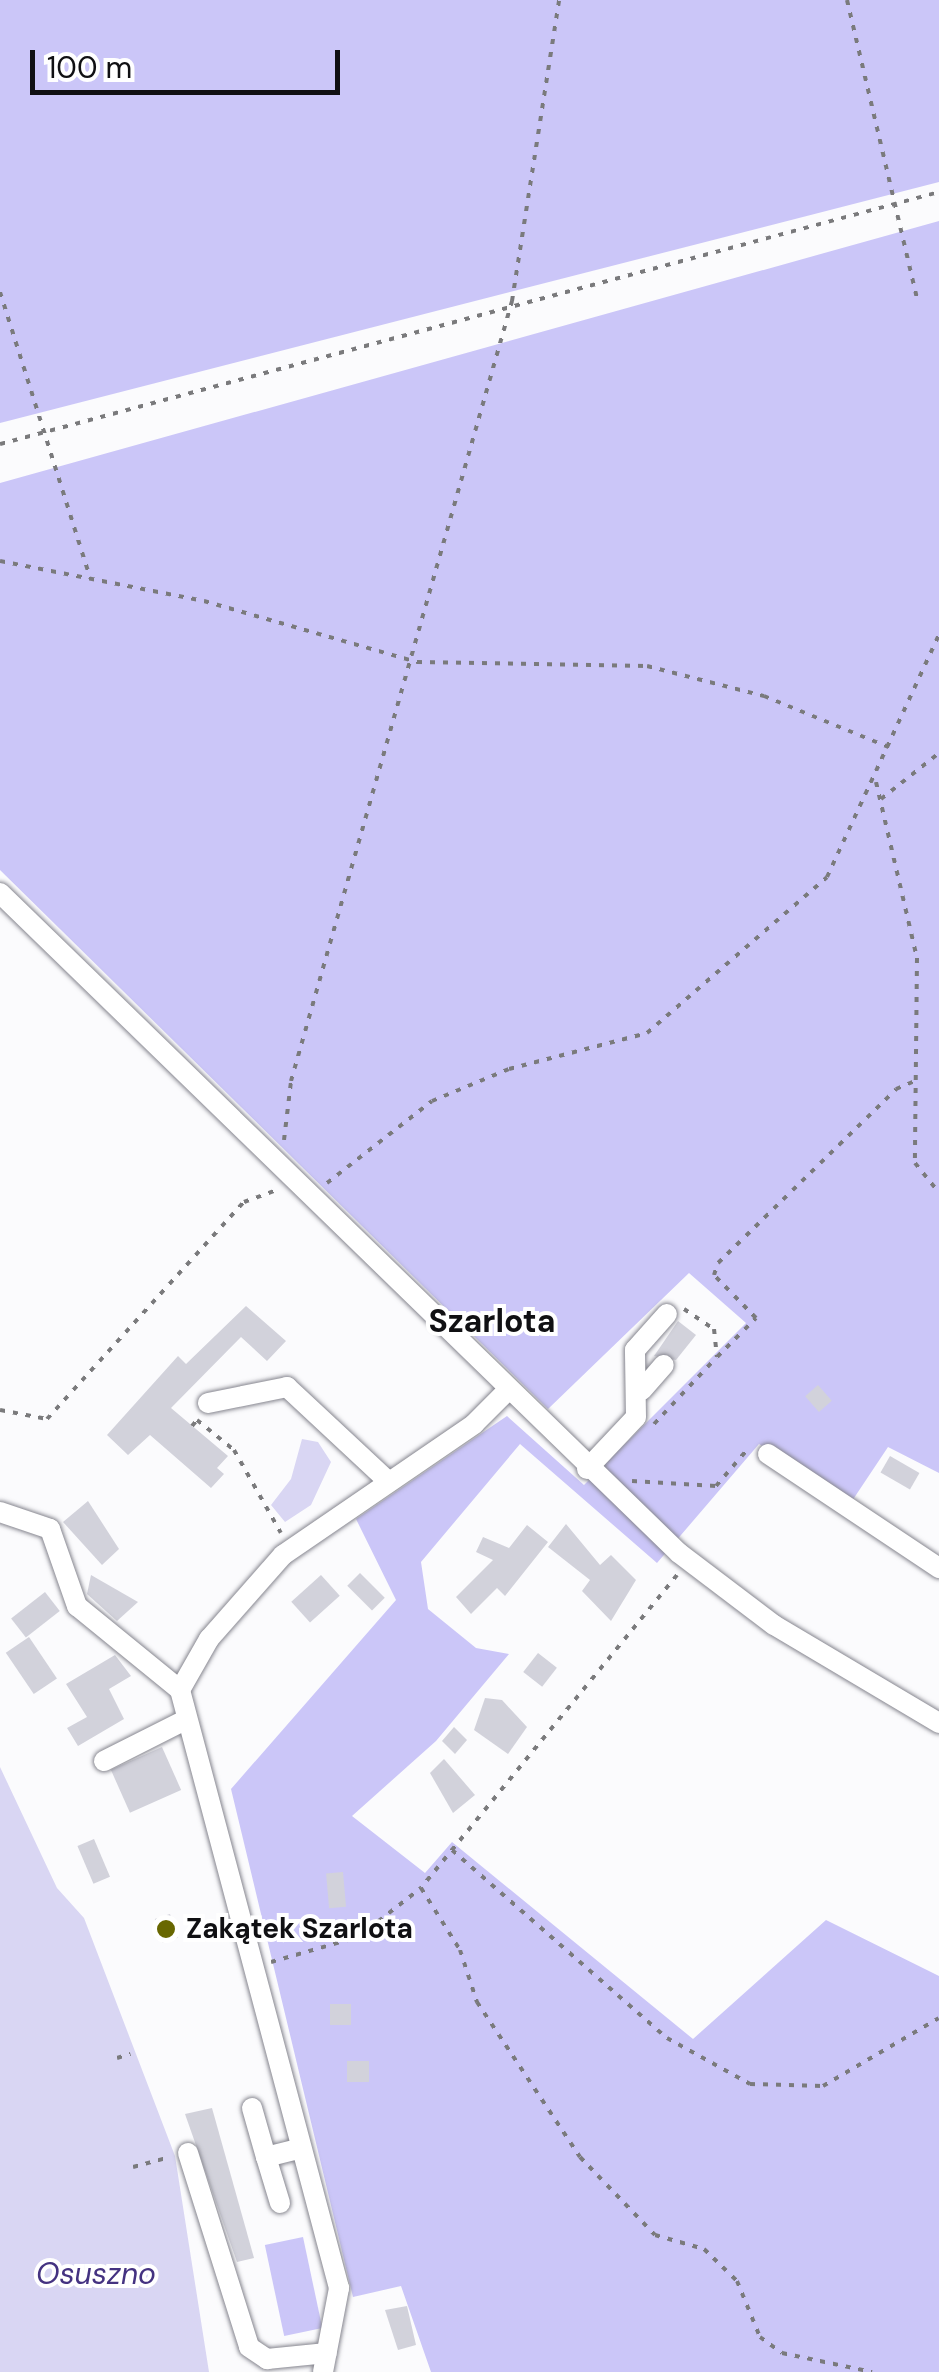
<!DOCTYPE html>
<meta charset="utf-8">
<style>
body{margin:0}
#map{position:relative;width:939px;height:2372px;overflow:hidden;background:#fbfbfd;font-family:"DM Sans",sans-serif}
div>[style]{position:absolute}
.green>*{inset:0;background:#cbc6f8;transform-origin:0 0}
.water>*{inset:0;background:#d9d6f3}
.building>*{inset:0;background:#d2d2db;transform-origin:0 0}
.path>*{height:4px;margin-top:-2px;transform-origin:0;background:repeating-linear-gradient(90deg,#7a7a7c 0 5px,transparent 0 13px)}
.roads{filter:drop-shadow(0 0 2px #86868f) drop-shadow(0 0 2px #86868f)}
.minor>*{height:20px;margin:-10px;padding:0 10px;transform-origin:10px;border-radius:10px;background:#fff}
.dots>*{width:28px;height:28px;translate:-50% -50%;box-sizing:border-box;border:5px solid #fff;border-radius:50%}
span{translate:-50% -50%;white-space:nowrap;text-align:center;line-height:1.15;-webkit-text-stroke:8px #fff;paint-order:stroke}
.poi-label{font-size:28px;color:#101013;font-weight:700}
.left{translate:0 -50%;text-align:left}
.water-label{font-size:30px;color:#443281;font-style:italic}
.quarter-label{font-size:32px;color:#101013;font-weight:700}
.scale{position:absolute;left:30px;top:50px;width:310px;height:45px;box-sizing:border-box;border:5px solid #101013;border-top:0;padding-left:12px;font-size:30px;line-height:35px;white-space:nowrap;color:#101013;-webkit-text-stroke:8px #fff;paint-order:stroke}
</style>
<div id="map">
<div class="green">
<div style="clip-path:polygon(0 0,939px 0,939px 182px,0 423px)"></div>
<div style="clip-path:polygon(939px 221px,939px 1473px,888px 1447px,850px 1504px,759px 1444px,657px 1563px,520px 1444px,421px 1562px,428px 1609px,476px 1648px,509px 1654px,436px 1741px,352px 1816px,425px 1873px,452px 1842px,693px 2039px,826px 1920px,939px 1976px,939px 2372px,431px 2372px,401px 2286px,353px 2297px,231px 1789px,396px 1600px,356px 1519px,507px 1416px,584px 1485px,746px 1323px,689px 1273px,548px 1409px,0 870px,0 483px)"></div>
<div style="left:303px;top:2237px;width:93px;height:39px;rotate:78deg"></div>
</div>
<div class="water">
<div style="clip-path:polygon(302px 1439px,318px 1442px,331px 1462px,311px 1505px,285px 1522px,271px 1505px,291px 1479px)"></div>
<div style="clip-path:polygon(0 1767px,57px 1888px,84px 1918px,175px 2156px,209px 2372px,0 2372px)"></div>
</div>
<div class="building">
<div style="clip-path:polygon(246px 1306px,286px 1341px,267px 1361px,241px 1337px,171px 1408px,228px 1456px,217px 1468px,224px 1474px,211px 1488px,150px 1435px,128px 1455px,107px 1435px,178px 1356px,186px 1364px)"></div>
<div style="clip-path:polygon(678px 1321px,696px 1335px,676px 1360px,654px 1356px)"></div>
<div style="left:818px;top:1385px;width:21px;height:17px;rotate:49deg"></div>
<div style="left:890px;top:1456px;width:34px;height:19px;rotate:30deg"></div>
<div style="clip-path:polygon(88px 1501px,119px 1549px,102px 1565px,63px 1522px)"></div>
<div style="clip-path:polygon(566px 1524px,600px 1565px,611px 1555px,636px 1580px,611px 1621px,582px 1591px,590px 1580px,548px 1547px)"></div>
<div style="clip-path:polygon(527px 1525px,548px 1542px,505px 1596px,497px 1588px,471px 1614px,456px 1597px,493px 1560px,476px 1552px,483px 1537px,509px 1548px)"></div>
<div style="left:360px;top:1573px;width:35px;height:18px;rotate:45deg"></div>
<div style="clip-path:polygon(91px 1575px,138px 1602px,117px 1621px,87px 1594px)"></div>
<div style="left:321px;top:1575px;width:28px;height:40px;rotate:48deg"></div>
<div style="left:45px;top:1592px;width:24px;height:43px;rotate:52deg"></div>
<div style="left:29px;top:1637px;width:50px;height:28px;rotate:56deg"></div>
<div style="left:538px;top:1653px;width:24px;height:24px;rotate:38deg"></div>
<div style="clip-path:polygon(115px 1655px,131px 1676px,109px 1689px,124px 1719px,78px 1746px,67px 1728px,87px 1717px,66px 1684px)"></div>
<div style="clip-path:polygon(485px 1698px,502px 1700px,527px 1727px,508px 1754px,474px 1730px)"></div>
<div style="clip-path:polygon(454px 1727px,467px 1740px,455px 1754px,442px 1741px)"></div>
<div style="left:162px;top:1747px;width:47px;height:56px;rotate:66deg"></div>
<div style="clip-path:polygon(444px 1759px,475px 1795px,453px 1813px,430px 1773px)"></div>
<div style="left:94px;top:1839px;width:41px;height:18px;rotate:67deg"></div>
<div style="left:343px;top:1872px;width:35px;height:17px;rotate:85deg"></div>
<div style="left:170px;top:1914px;width:25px;height:16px;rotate:72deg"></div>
<div style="left:330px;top:2004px;width:21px;height:21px"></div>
<div style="left:369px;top:2061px;width:21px;height:22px;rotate:90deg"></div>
<div style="clip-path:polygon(212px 2108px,254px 2258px,237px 2262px,185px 2114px)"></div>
<div style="clip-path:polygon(407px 2306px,416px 2345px,398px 2350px,385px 2310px)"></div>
</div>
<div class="path">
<div style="left:847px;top:0;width:311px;rotate:76.8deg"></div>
<div style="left:0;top:292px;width:300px;rotate:72.5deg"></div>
<div style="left:0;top:444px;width:972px;rotate:-15.02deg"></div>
<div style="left:0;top:561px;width:208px;rotate:11.1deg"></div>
<div style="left:204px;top:601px;width:222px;rotate:16deg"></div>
<div style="left:417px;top:662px;width:230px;rotate:1deg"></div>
<div style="left:647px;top:666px;width:121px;rotate:14.4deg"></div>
<div style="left:764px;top:696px;width:139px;rotate:22.3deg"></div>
<div style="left:876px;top:782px;width:181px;rotate:76.9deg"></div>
<div style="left:917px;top:958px;width:205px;rotate:90.6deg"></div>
<div style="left:915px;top:1163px;width:38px;rotate:51deg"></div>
<div style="left:881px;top:799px;width:74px;rotate:-38.4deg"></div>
<div style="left:284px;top:1140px;width:59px;rotate:-83.2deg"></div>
<div style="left:291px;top:1081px;width:811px;rotate:-74.18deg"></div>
<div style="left:512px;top:301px;width:305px;rotate:-81.1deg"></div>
<div style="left:327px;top:1183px;width:133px;rotate:-38deg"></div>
<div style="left:432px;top:1101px;width:83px;rotate:-22.6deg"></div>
<div style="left:509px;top:1069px;width:143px;rotate:-14.6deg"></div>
<div style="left:647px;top:1033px;width:238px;rotate:-40.9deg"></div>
<div style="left:827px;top:877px;width:267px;rotate:-65.2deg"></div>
<div style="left:684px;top:1309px;width:36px;rotate:34deg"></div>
<div style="left:714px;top:1329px;width:28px;rotate:84deg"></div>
<div style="left:717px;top:1357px;width:55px;rotate:-45deg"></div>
<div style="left:756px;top:1318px;width:60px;rotate:-134.3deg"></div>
<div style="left:714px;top:1275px;width:13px;rotate:-72deg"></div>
<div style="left:718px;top:1263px;width:249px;rotate:-44.3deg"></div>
<div style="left:896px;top:1089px;width:23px;rotate:-23deg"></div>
<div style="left:0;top:1410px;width:48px;rotate:10.8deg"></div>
<div style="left:47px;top:1419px;width:293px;rotate:-47.8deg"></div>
<div style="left:244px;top:1202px;width:33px;rotate:-20deg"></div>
<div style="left:654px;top:1424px;width:91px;rotate:-46.8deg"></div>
<div style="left:192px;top:1426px;width:8px;rotate:-50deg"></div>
<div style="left:197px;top:1420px;width:48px;rotate:39deg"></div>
<div style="left:234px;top:1450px;width:95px;rotate:60.5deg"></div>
<div style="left:632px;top:1481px;width:84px;rotate:3.4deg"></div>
<div style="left:716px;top:1486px;width:46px;rotate:-49.4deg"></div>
<div style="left:677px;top:1575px;width:404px;rotate:129.3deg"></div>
<div style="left:421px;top:1888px;width:73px;rotate:57.8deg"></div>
<div style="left:460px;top:1950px;width:55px;rotate:71.9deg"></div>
<div style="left:477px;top:2002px;width:186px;rotate:56.4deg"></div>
<div style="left:580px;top:2157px;width:108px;rotate:46.1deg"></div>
<div style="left:655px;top:2235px;width:51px;rotate:15.9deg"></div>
<div style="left:704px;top:2249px;width:46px;rotate:44.1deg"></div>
<div style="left:737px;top:2281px;width:61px;rotate:67.7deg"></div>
<div style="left:760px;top:2337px;width:27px;rotate:36deg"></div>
<div style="left:782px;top:2353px;width:92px;rotate:11.9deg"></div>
<div style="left:452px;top:1850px;width:286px;rotate:41.2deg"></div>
<div style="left:667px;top:2038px;width:95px;rotate:29deg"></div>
<div style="left:750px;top:2084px;width:73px;rotate:1.6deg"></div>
<div style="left:823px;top:2086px;width:134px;rotate:-30.4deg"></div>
<div style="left:271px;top:1962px;width:91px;rotate:-16deg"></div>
<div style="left:358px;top:1937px;width:80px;rotate:-37.9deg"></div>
<div style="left:117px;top:2058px;width:14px;rotate:-17deg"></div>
<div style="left:133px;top:2167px;width:35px;rotate:-15deg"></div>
</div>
<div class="roads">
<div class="minor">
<div style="left:0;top:893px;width:947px;rotate:44.19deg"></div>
<div style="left:679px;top:1553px;width:119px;rotate:37.2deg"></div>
<div style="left:774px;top:1625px;width:192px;rotate:30.7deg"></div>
<div style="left:642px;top:1390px;width:33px;rotate:-49deg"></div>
<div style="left:208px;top:1403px;width:81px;rotate:-11.4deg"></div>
<div style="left:287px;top:1387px;width:139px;rotate:43deg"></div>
<div style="left:768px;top:1454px;width:206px;rotate:33.7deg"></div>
<div style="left:587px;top:1469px;width:71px;rotate:-46.7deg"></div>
<div style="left:636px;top:1417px;width:67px;rotate:-90.9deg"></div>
<div style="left:635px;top:1350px;width:48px;rotate:-48.4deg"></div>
<div style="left:0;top:1512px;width:53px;rotate:18.8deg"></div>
<div style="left:50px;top:1529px;width:82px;rotate:70.7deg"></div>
<div style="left:77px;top:1606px;width:133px;rotate:39.2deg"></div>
<div style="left:104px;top:1761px;width:93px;rotate:-26.8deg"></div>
<div style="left:252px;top:2108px;width:51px;rotate:74.1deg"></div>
<div style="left:188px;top:2153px;width:203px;rotate:72.5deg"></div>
<div style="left:249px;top:2347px;width:22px;rotate:34deg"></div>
<div style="left:267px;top:2359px;width:60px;rotate:-5.7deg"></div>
<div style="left:280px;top:2203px;width:48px;rotate:-106.9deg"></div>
<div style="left:266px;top:2157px;width:34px;rotate:-14deg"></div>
<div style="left:323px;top:2372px;width:86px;rotate:-79.2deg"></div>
<div style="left:339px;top:2288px;width:619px;rotate:-104.89deg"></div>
<div style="left:180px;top:1690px;width:59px;rotate:-60.4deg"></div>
<div style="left:209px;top:1639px;width:112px;rotate:-48.6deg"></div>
<div style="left:283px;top:1555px;width:232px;rotate:-34.4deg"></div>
<div style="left:474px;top:1424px;width:44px;rotate:-45deg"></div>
</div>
</div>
<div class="dots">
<div style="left:166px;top:1929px;background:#686701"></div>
</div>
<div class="poi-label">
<span class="left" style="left:186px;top:1929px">Zakątek Szarlota</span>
</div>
<div class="water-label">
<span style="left:96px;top:2274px">Osuszno</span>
</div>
<div class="quarter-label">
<span style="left:492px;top:1321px">Szarlota</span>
</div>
<div class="scale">100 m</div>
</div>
